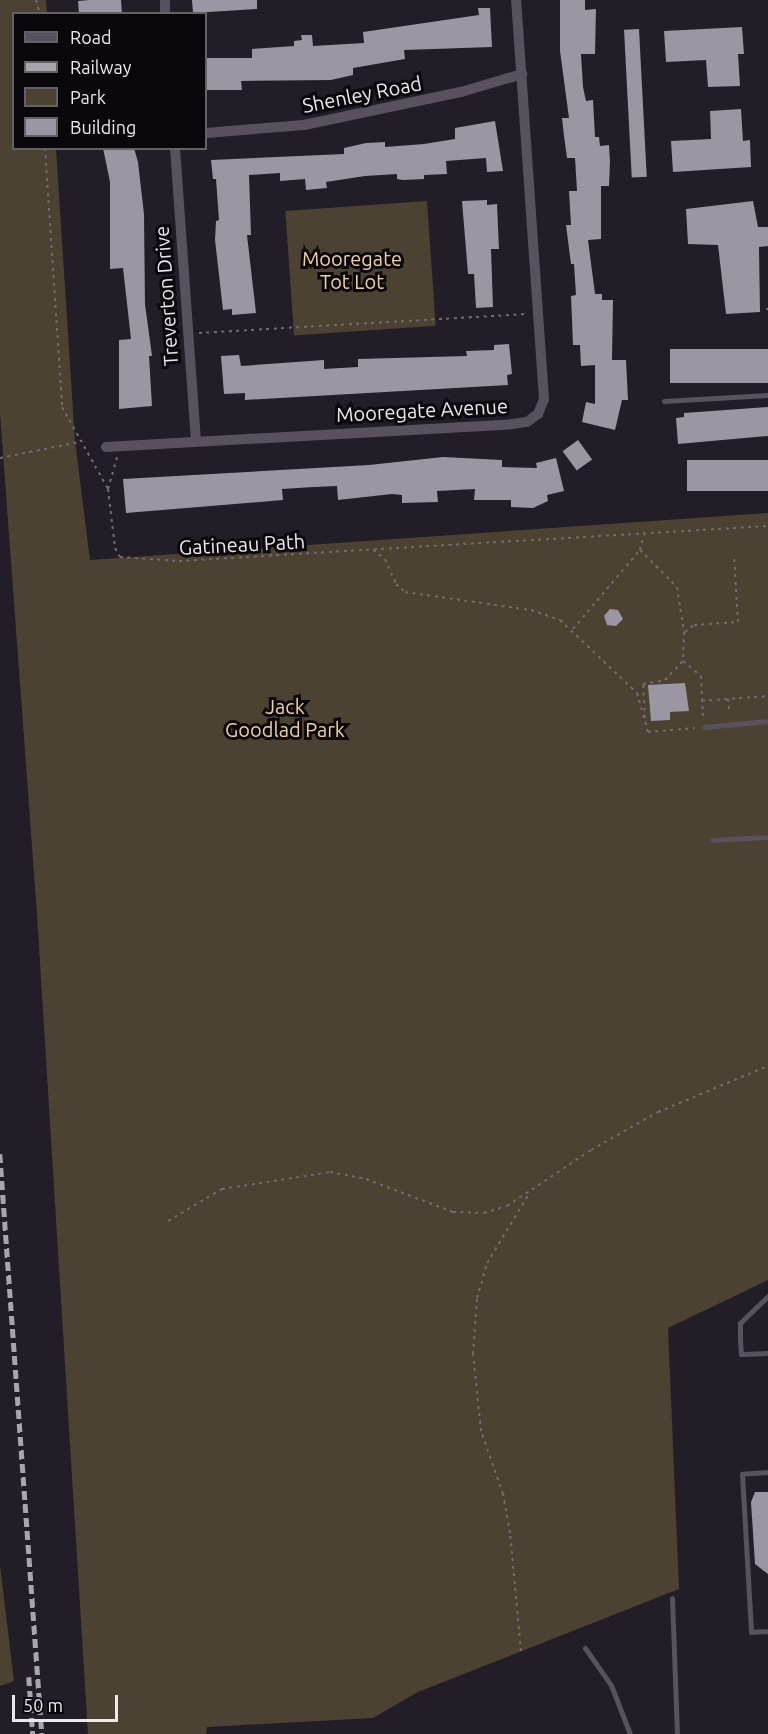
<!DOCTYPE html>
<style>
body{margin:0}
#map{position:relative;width:768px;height:1734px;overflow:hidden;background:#231d27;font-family:Ubuntu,sans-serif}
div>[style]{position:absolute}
.green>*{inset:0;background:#4b4232;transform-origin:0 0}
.building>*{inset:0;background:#9c95a2;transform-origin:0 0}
.path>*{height:2px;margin-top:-1px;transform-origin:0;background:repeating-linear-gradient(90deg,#706b74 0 3px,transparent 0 7.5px)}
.service>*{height:5px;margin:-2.5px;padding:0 2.5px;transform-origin:2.5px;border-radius:2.5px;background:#59525e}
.minor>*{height:10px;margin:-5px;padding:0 5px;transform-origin:5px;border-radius:5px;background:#59525e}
.rail>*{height:4.5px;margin-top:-2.25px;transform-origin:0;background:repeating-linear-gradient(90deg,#a9a5ad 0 9px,transparent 0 13.5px)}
span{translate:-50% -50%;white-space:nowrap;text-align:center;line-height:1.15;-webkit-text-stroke:6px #0b080d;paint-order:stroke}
.street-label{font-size:20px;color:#ece8ef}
.park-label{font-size:20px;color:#efd19d}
.legend{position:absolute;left:12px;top:12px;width:195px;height:138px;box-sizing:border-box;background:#0b080d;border:2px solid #656267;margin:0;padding:8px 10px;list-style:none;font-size:18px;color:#ece8ef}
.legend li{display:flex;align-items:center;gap:12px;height:30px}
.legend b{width:30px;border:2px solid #656267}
.scale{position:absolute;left:12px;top:1695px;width:106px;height:27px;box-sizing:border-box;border:3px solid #ece8ef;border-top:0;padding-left:8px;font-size:18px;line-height:21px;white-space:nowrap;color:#ece8ef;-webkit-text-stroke:4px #0b080d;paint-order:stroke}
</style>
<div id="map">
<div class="green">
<div style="clip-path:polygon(0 0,46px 0,47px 13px,14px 14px,14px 148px,56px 149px,75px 441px,90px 560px,768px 513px,768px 1280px,668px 1328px,679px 1589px,418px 1692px,373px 1718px,207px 1727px,206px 1734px,88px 1734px,37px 914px,0 413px)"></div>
<div style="left:427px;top:201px;width:125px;height:142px;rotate:86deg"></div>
<div style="clip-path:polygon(0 1565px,14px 1681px,0 1686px)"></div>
</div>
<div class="building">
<div style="clip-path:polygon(89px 0,121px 0,122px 14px,79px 14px,78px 1px)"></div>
<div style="clip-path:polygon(192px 0,257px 0,257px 9px,193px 13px)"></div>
<div style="clip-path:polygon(560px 0,585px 0,585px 10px,596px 9px,595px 54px,581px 54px,583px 87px,586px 101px,593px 100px,595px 137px,599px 137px,600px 146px,609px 145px,610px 161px,609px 186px,601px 186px,601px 239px,588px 240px,595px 294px,602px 294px,602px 300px,613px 300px,612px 360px,626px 360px,628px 400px,622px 400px,615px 430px,582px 422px,586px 402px,595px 404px,595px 365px,581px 366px,580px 345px,573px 345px,571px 296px,576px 295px,574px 264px,571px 264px,566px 225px,571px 225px,569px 191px,577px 191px,575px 158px,567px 158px,564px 136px,562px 118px,569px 118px,560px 51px)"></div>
<div style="clip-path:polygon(478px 8px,490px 8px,492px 47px,404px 50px,405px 59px,353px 68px,353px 75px,331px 80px,241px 81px,242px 90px,206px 90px,206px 58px,252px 58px,252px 49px,294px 46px,294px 41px,302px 40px,301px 35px,312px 35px,313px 46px,364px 43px,363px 32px,479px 15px)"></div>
<div style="clip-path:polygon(742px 27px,744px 54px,738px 54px,740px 86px,708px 87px,706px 60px,666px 62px,664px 31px)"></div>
<div style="left:639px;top:29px;width:148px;height:15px;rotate:87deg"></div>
<div style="clip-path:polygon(741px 109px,743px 141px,750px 140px,751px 167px,673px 172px,671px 141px,711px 139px,710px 111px)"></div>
<div style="clip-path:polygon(495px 121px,503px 171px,487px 172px,486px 158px,446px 161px,447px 174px,424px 175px,424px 179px,403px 180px,397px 179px,397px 174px,365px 176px,326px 182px,327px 188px,306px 190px,305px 179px,280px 181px,280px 173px,249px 175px,251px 235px,247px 235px,256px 313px,232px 315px,232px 309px,223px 310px,215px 240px,216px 221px,219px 220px,216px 179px,213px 179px,211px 160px,344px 154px,344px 148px,366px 143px,385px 142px,385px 147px,424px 144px,455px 139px,455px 128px)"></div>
<div style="clip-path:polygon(103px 148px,134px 148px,138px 162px,144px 214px,145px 304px,152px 356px,149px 356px,152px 406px,119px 409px,119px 340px,131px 339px,123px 268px,110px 269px,110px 182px)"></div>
<div style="clip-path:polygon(487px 200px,487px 205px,497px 204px,499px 249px,491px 249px,493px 307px,476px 308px,474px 274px,468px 274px,462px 201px)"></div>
<div style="clip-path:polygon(753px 201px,758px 227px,768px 227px,768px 246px,759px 247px,760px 312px,726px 314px,718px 245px,688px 244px,686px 209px)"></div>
<div style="clip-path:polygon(509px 344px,512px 374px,507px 375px,508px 385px,245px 400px,245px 393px,224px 394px,221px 356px,239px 355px,241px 366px,324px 360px,324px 369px,358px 367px,358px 359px,467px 356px,466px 351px,494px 350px,494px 345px)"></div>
<div style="left:768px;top:349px;width:34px;height:98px;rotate:90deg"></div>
<div style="clip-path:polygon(768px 407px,768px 436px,678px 444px,676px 418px,684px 417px,684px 413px)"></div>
<div style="left:578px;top:440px;width:24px;height:19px;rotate:54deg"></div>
<div style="clip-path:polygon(443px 457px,502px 460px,502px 467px,537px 468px,536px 463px,556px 458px,564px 491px,547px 495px,548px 501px,533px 508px,511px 507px,511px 500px,474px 500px,475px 489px,437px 491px,438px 502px,402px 503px,402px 495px,392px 494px,338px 500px,337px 486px,314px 487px,282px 489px,283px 500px,126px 513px,123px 479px,369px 465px)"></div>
<div style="left:768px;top:460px;width:31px;height:81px;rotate:90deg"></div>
<div style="clip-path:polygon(610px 609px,618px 610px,623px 619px,616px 626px,607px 625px,604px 616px)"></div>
<div style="clip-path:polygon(685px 683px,689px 711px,670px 712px,670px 720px,651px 721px,648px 685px)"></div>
<div style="clip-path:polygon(755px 1492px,768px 1492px,768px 1574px,755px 1564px,751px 1502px)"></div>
</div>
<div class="path">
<div style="left:36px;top:0;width:15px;rotate:74deg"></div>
<div style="left:45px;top:148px;width:260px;rotate:86.2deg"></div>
<div style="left:62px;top:407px;width:94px;rotate:60.7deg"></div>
<div style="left:108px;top:489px;width:59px;rotate:83.2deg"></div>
<div style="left:115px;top:548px;width:10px;rotate:61deg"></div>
<div style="left:120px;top:557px;width:59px;rotate:3.9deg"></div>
<div style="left:179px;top:561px;width:590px;rotate:-3.4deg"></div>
<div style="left:766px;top:309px;width:2px"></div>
<div style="left:199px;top:333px;width:328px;rotate:-3.3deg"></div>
<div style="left:0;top:458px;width:81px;rotate:-11.4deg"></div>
<div style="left:108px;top:489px;width:33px;rotate:-74deg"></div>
<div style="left:373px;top:550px;width:15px;rotate:37deg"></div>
<div style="left:385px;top:559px;width:27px;rotate:66deg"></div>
<div style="left:396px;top:584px;width:12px;rotate:42deg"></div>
<div style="left:405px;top:592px;width:127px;rotate:8.1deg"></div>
<div style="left:531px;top:610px;width:31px;rotate:19deg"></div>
<div style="left:560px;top:620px;width:106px;rotate:43.5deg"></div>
<div style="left:637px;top:693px;width:41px;rotate:74.2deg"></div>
<div style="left:648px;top:732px;width:47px;rotate:-4.9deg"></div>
<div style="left:640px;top:550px;width:52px;rotate:45deg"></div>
<div style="left:677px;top:587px;width:46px;rotate:81.2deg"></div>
<div style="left:684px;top:632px;width:27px;rotate:92deg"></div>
<div style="left:573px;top:629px;width:104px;rotate:-49.7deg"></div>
<div style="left:640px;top:550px;width:16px;rotate:-76deg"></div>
<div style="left:685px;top:632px;width:11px;rotate:-38deg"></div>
<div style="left:694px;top:625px;width:44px;rotate:-3.9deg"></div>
<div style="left:738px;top:622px;width:67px;rotate:-93.4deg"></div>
<div style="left:728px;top:699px;width:12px;rotate:85deg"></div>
<div style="left:702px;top:701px;width:66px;rotate:-4.3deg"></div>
<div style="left:645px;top:718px;width:34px;rotate:-93deg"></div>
<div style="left:643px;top:684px;width:22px;rotate:-10deg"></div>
<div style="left:665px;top:680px;width:26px;rotate:-47deg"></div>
<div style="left:683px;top:661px;width:23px;rotate:40deg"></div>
<div style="left:701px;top:676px;width:42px;rotate:87.3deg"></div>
<div style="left:168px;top:1221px;width:63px;rotate:-30.7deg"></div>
<div style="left:222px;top:1189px;width:109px;rotate:-8.9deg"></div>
<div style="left:330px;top:1172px;width:37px;rotate:11deg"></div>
<div style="left:366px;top:1179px;width:93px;rotate:20.8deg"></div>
<div style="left:453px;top:1212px;width:31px;rotate:2deg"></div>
<div style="left:484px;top:1213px;width:24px;rotate:-17deg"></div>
<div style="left:507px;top:1206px;width:101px;rotate:-33.7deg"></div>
<div style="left:591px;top:1150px;width:77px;rotate:-29.6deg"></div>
<div style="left:658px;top:1112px;width:119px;rotate:-22.7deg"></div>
<div style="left:521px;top:1651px;width:119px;rotate:-95.3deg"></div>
<div style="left:510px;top:1533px;width:40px;rotate:-100deg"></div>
<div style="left:503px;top:1494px;width:67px;rotate:-109.2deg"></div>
<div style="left:481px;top:1431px;width:77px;rotate:-95.9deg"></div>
<div style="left:473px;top:1354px;width:56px;rotate:-85.9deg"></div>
<div style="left:477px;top:1298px;width:36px;rotate:-74deg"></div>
<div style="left:487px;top:1263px;width:81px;rotate:-58.7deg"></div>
</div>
<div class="service">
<div style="left:664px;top:401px;width:104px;rotate:-3.3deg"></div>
<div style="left:704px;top:727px;width:64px;rotate:-5.4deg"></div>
<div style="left:712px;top:840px;width:56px;rotate:-3.1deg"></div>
<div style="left:768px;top:1296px;width:39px;rotate:136deg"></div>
<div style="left:740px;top:1323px;width:17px;rotate:90deg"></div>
<div style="left:740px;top:1340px;width:14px;rotate:86deg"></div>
<div style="left:741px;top:1354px;width:27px;rotate:-2deg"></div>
<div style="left:768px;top:1472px;width:26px;rotate:176deg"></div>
<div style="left:742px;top:1474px;width:158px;rotate:86.7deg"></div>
<div style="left:751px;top:1632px;width:17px;rotate:-3deg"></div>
<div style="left:672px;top:1598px;width:136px;rotate:87.9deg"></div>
<div style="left:585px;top:1648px;width:45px;rotate:54.9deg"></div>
<div style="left:611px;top:1685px;width:53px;rotate:68.8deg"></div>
</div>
<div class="minor">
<div style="left:165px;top:0;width:14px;rotate:90deg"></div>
<div style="left:206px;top:133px;width:98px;rotate:-4.7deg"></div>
<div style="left:304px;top:125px;width:160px;rotate:-11.9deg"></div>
<div style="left:461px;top:92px;width:64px;rotate:-16.4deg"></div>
<div style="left:175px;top:148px;width:294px;rotate:85.9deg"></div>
<div style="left:106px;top:447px;width:407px;rotate:-3.2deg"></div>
<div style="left:512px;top:424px;width:15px;rotate:-8deg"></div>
<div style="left:527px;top:422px;width:14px;rotate:-36deg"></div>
<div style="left:538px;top:414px;width:16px;rotate:-68deg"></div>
<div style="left:544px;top:399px;width:400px;rotate:-94deg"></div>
</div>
<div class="rail">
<div style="left:0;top:1154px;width:582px;rotate:85.86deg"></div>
<div style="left:29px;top:1677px;width:57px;rotate:86deg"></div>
</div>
<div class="street-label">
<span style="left:362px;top:94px;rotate:-11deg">Shenley Road</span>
<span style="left:166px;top:296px;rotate:-94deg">Treverton Drive</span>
<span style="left:422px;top:410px;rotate:-3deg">Mooregate Avenue</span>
<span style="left:242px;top:544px;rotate:-3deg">Gatineau Path</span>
</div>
<div class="park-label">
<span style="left:352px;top:270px">Mooregate<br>Tot Lot</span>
<span style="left:285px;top:718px">Jack<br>Goodlad Park</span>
</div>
<ul class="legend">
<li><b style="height:8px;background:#59525e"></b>Road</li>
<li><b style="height:8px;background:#a9a5ad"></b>Railway</li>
<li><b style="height:16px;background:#4b4232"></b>Park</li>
<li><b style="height:16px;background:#9c95a2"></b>Building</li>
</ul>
<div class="scale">50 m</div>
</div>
